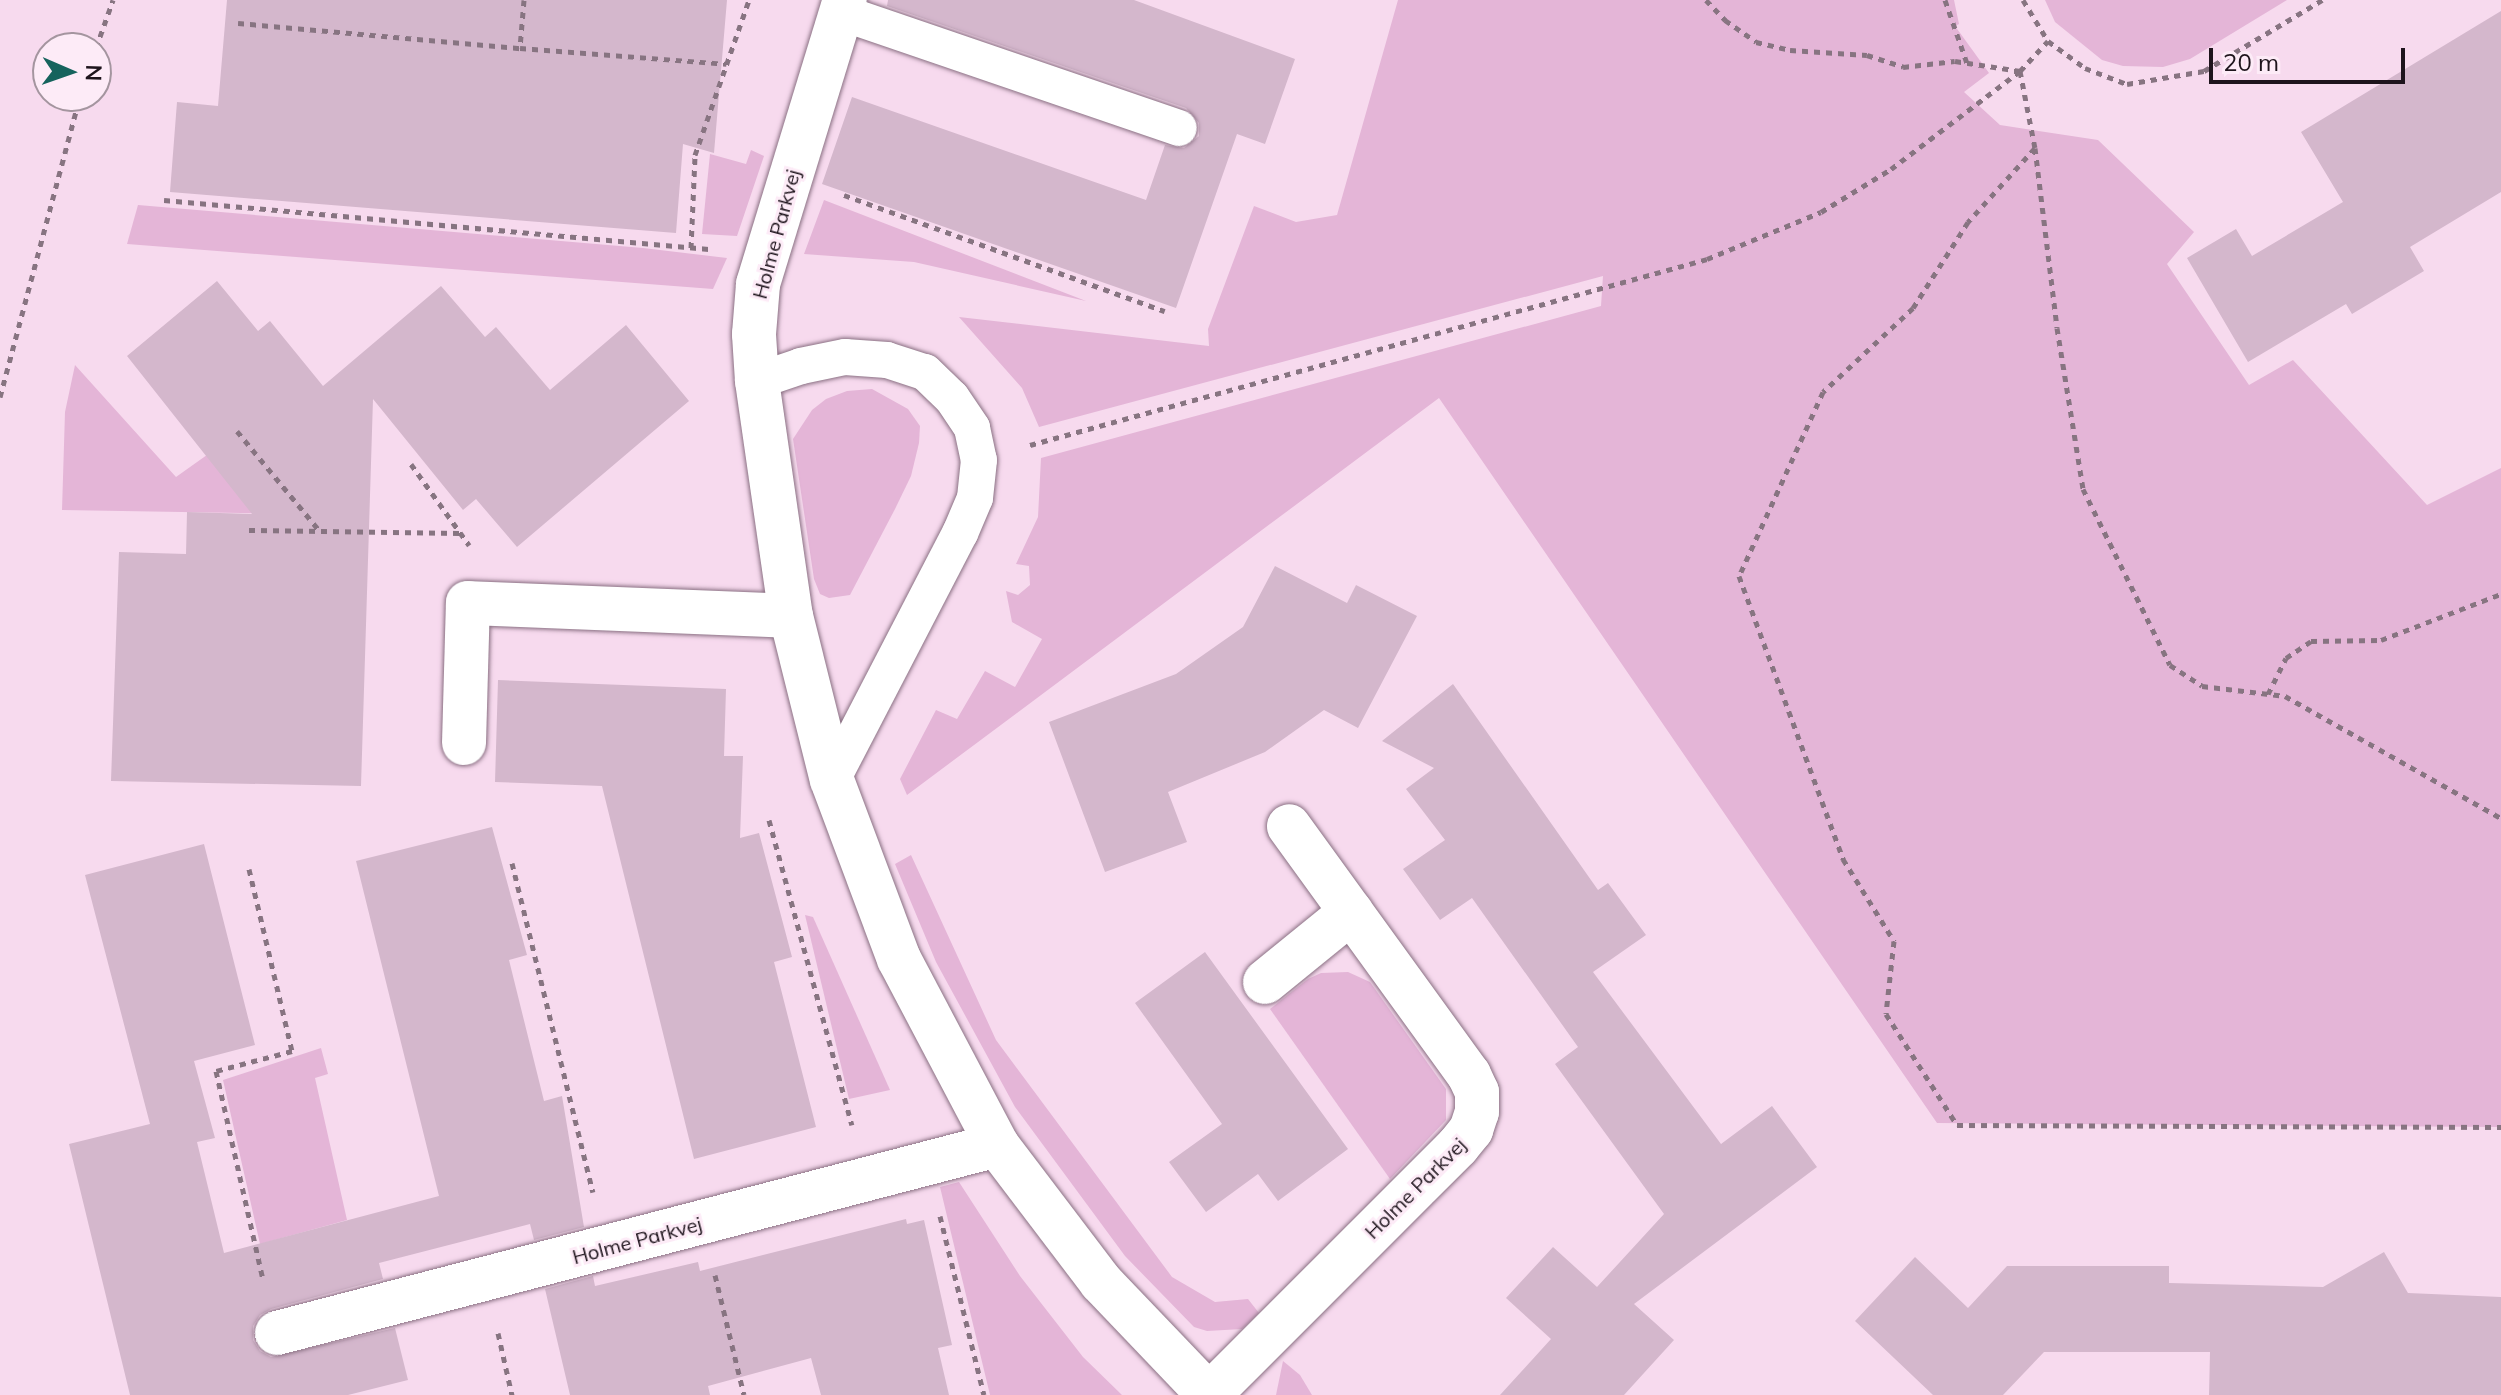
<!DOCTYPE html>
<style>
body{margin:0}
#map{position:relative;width:2501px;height:1395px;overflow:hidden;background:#f7daee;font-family:Mulish,sans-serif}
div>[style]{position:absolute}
.green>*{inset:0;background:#e4b5d7}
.building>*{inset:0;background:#d4b7cc}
.path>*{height:5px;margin-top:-2.5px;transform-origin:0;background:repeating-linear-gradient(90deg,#877481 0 6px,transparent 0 12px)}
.roads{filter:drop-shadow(0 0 2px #8a7083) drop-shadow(0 0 2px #8a7083)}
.service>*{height:36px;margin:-18px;padding:0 18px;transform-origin:18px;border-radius:18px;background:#fff}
.minor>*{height:44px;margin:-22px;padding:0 22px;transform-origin:22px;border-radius:22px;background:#fff}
.tertiary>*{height:44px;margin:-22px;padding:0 22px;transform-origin:22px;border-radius:22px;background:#fff}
span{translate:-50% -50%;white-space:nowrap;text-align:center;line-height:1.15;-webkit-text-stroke:6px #fdebf7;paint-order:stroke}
.street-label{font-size:20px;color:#1e141c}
.north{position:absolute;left:32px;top:32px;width:80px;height:80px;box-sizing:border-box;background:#fdebf7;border:2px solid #a4959f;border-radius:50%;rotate:92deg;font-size:22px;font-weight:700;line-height:32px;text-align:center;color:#1e141c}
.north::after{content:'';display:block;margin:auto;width:28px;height:36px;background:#16635d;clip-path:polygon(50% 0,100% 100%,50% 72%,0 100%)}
.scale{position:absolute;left:2209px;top:48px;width:196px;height:36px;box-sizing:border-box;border:4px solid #1e141c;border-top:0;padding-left:10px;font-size:24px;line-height:28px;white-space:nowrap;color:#1e141c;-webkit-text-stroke:6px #fdebf7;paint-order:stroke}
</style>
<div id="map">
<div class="green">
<div style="clip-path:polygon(1398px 0,1954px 0,1959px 24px,1955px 26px,1989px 73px,1964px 92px,2000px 125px,2098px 140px,2194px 232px,2167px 264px,2249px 385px,2293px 360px,2427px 505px,2501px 468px,2501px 1127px,1937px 1123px,1439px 398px,907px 795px,900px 779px,936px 710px,957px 719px,985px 671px,1015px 687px,1042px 639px,1012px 622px,1006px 591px,1018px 595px,1030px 585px,1029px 566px,1016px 564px,1038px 517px,1041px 458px,1601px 306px,1603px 276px,1039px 427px,1022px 388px,959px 317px,1209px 346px,1208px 329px,1254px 206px,1296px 222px,1337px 215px)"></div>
<div style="clip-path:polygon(2045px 0,2287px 0,2190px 59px,2163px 67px,2123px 66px,2102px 60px,2055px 22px)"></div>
<div style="clip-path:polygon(751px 150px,764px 156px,737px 236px,702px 234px,710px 154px,746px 164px)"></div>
<div style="clip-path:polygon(824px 200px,1086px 301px,914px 262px,804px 254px)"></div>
<div style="clip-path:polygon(138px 205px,643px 248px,727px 258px,713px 289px,127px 244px)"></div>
<div style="clip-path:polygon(75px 365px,176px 477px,228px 440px,293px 514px,62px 510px,65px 412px)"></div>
<div style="clip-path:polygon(872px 389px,908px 409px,920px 426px,919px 443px,911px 476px,895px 509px,850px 595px,829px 598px,820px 594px,814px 579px,793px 439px,812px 410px,826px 399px,847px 391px)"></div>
<div style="clip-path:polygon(911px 855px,996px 1040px,1172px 1277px,1215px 1302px,1248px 1299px,1259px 1313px,1242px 1329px,1207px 1331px,1194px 1327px,1125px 1256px,1015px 1107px,936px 962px,895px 864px)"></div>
<div style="clip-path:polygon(805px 915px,813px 917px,890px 1090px,849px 1099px)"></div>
<div style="clip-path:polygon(1348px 972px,1370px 982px,1446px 1089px,1446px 1120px,1390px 1179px,1270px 1009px,1308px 979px,1321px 973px)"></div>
<div style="clip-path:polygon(321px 1048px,328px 1074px,315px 1078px,347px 1220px,260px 1244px,223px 1080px)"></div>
<div style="clip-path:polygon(959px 1182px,1020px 1276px,1083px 1357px,1122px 1395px,990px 1395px,940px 1187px)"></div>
<div style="clip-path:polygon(1283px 1361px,1300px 1375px,1312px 1395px,1276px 1395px)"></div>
</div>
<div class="building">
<div style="clip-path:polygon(227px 0,727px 0,714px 153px,683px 144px,676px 233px,170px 192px,177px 102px,218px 106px)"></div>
<div style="clip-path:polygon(888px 0,1134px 0,1295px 59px,1265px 144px,1237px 134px,1176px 308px,822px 184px,852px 97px,1146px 200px,1165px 145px,1184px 148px,1199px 136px,1199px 123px,1186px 108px,887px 6px)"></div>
<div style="clip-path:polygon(2501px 11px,2501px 192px,2410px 247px,2424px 271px,2352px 314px,2346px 304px,2248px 362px,2187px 258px,2236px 229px,2252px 256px,2343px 202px,2301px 132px)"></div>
<div style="clip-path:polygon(217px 281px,258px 331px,270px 321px,323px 386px,441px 286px,485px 337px,496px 327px,550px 390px,626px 325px,689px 401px,517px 547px,476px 499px,463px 510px,373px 399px,361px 786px,111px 781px,119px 552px,186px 554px,187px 512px,252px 514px,127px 356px)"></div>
<div style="clip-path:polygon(1275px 566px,1347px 603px,1356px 585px,1417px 616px,1358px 728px,1324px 710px,1265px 752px,1168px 792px,1187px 842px,1105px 872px,1049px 722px,1176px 674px,1243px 627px)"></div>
<div style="clip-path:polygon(498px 680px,726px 689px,724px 756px,743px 756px,740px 838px,759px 833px,792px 957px,774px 962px,816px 1127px,694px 1159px,602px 786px,495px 782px)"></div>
<div style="clip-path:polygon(1453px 684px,1598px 890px,1608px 883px,1646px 935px,1593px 972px,1721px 1144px,1772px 1106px,1817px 1167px,1634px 1304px,1674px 1340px,1624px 1395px,1500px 1395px,1551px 1339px,1506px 1298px,1553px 1247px,1597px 1287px,1664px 1214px,1555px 1064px,1578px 1047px,1472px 898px,1440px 920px,1403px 869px,1445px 840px,1406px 789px,1434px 768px,1382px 741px)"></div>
<div style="clip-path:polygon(492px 827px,527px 955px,509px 960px,544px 1101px,562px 1096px,584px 1227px,534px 1240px,530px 1224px,379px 1263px,383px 1279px,271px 1309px,260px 1315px,253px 1326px,253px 1340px,260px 1351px,271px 1357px,395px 1328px,408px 1380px,348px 1395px,130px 1395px,69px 1144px,150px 1124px,85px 875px,204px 844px,255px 1045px,194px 1061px,215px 1138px,197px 1142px,224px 1253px,439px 1196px,356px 861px)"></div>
<div style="clip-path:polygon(1205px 952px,1348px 1149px,1278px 1201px,1258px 1174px,1206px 1212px,1169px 1162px,1222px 1124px,1135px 1003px)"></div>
<div style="clip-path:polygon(906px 1219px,907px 1224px,924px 1220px,952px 1345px,938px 1348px,949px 1395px,821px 1395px,811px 1358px,708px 1386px,710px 1395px,570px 1395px,545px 1289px,593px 1276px,595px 1286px,698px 1262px,700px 1271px)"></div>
<div style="clip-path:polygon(2384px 1252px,2408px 1293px,2501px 1297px,2501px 1395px,2209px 1395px,2210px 1352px,2044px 1352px,2003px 1395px,1933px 1395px,1855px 1321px,1915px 1257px,1968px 1308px,2007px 1266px,2169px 1266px,2169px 1283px,2323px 1287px)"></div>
</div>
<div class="path">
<div style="left:524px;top:0;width:48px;rotate:94.8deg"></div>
<div style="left:520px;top:48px;width:207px;rotate:4.4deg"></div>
<div style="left:1706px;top:0;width:28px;rotate:46deg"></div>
<div style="left:1725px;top:20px;width:38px;rotate:35deg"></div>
<div style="left:1756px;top:42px;width:35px;rotate:13deg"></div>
<div style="left:1790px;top:50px;width:77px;rotate:3.7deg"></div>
<div style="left:1867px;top:55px;width:38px;rotate:18deg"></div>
<div style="left:1903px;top:67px;width:52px;rotate:-6.6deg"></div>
<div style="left:1955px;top:61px;width:66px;rotate:8.7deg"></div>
<div style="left:2020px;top:71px;width:78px;rotate:79deg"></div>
<div style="left:2035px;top:148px;width:181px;rotate:83deg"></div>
<div style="left:2057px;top:328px;width:163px;rotate:80.8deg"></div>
<div style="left:2083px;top:489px;width:196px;rotate:63.7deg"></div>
<div style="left:2170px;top:665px;width:38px;rotate:33deg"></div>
<div style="left:2202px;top:686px;width:84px;rotate:6.9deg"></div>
<div style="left:2285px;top:696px;width:248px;rotate:29.5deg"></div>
<div style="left:1945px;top:0;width:67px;rotate:70.8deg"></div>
<div style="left:2023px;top:0;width:48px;rotate:58.6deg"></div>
<div style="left:2048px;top:41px;width:46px;rotate:36.1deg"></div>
<div style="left:2085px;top:68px;width:45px;rotate:20.9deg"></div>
<div style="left:2127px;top:84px;width:78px;rotate:-9.6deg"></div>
<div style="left:2204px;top:71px;width:138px;rotate:-31deg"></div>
<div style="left:238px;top:23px;width:283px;rotate:5.1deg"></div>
<div style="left:96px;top:48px;width:51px;rotate:-70.5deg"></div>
<div style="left:2035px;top:148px;width:100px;rotate:132.2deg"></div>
<div style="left:1968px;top:222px;width:102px;rotate:122.6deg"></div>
<div style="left:1913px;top:308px;width:123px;rotate:137deg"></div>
<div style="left:1823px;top:392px;width:202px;rotate:114.5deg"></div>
<div style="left:1739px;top:576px;width:302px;rotate:69.8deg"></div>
<div style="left:1843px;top:859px;width:97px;rotate:58.1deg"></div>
<div style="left:1894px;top:941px;width:73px;rotate:96.3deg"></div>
<div style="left:1886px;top:1014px;width:132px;rotate:57.4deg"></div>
<div style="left:1957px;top:1125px;width:544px;rotate:0.21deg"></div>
<div style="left:844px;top:195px;width:341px;rotate:19.9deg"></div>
<div style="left:164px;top:200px;width:547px;rotate:5.14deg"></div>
<div style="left:691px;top:248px;width:93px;rotate:-87.5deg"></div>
<div style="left:695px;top:155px;width:164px;rotate:-70.8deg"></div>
<div style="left:0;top:397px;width:311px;rotate:-75.1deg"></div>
<div style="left:237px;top:431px;width:127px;rotate:50.4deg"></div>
<div style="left:1030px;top:445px;width:702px;rotate:-15.36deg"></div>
<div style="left:1707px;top:259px;width:123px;rotate:-22.4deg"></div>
<div style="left:1821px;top:212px;width:82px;rotate:-31.6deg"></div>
<div style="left:1891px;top:169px;width:162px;rotate:-37.2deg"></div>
<div style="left:2020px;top:71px;width:41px;rotate:-47deg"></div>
<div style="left:411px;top:464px;width:100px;rotate:54.4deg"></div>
<div style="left:249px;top:530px;width:211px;rotate:0.8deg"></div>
<div style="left:2268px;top:694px;width:40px;rotate:-63.4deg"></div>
<div style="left:2286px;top:658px;width:30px;rotate:-34deg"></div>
<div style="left:2311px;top:641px;width:70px;rotate:-0.8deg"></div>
<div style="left:2381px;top:640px;width:129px;rotate:-21deg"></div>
<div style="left:769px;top:820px;width:316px;rotate:74.8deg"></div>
<div style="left:512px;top:863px;width:339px;rotate:76.2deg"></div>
<div style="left:249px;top:869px;width:187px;rotate:76.7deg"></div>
<div style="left:292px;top:1051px;width:79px;rotate:165.3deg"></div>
<div style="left:216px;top:1071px;width:214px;rotate:77.3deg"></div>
<div style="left:940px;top:1216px;width:184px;rotate:76.2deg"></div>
<div style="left:715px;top:1275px;width:123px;rotate:76.4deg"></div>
<div style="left:498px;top:1333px;width:64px;rotate:77.3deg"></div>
</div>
<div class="roads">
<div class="service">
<div style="left:840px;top:12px;width:358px;rotate:18.9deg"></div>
<div style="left:757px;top:381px;width:46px;rotate:-18.8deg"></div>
<div style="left:801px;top:366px;width:45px;rotate:-11.6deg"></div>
<div style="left:845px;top:357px;width:42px;rotate:4.1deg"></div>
<div style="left:887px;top:360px;width:40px;rotate:18deg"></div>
<div style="left:925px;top:372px;width:37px;rotate:44deg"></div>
<div style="left:952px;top:398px;width:36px;rotate:56deg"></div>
<div style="left:972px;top:428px;width:33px;rotate:78deg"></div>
<div style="left:979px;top:460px;width:38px;rotate:96deg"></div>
<div style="left:975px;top:498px;width:38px;rotate:113deg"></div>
<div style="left:960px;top:533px;width:278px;rotate:117.4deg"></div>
</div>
<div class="minor">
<div style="left:757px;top:381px;width:47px;rotate:-93.7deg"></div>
<div style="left:754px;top:334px;width:50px;rotate:-85.4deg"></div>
<div style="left:758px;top:284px;width:297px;rotate:-73deg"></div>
<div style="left:464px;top:743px;width:140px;rotate:-88.4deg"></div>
<div style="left:468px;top:603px;width:323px;rotate:2.3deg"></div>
<div style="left:1265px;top:982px;width:111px;rotate:-39.1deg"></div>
<div style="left:277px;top:1333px;width:744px;rotate:-14.63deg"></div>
<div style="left:1209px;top:1395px;width:352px;rotate:-45deg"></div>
<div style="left:1458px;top:1146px;width:21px;rotate:-51deg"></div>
<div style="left:1471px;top:1130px;width:19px;rotate:-72deg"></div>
<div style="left:1477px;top:1112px;width:20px;rotate:-90deg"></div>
<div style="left:1477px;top:1092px;width:19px;rotate:-115deg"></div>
<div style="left:1469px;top:1075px;width:307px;rotate:-125.9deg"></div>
</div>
<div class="tertiary">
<div style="left:757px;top:381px;width:237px;rotate:81.8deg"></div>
<div style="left:791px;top:616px;width:169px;rotate:76deg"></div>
<div style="left:832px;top:780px;width:191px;rotate:69.5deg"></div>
<div style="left:899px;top:959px;width:210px;rotate:62.2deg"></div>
<div style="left:997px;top:1145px;width:172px;rotate:52.8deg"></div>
<div style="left:1101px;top:1282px;width:156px;rotate:46.3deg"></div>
</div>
</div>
<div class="street-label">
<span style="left:776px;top:234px;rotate:-75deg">Holme Parkvej</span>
<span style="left:1415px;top:1188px;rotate:-45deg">Holme Parkvej</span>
<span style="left:637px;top:1240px;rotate:-15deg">Holme Parkvej</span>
</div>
<div class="north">N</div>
<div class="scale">20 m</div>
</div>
